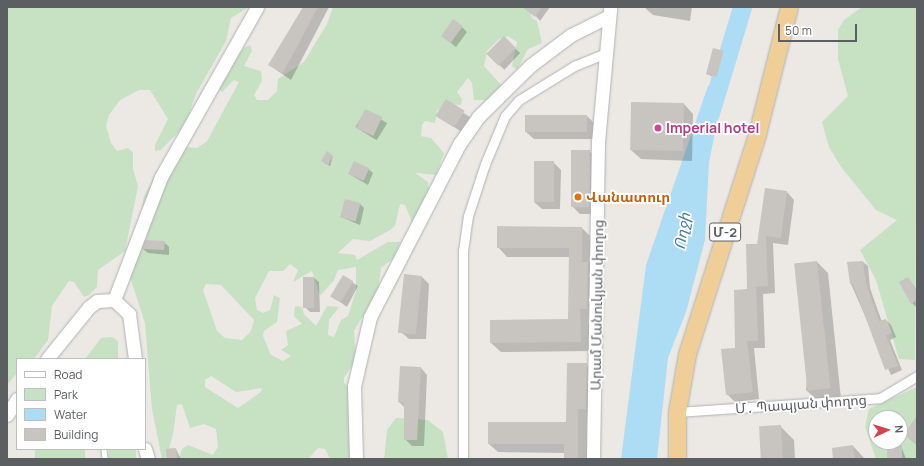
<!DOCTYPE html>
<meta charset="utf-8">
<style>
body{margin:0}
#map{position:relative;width:924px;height:466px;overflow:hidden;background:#ece9e4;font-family:Manrope,"Noto Sans Armenian",sans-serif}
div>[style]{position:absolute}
.green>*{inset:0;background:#c7e1c3;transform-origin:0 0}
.water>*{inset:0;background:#acddf4}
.shadow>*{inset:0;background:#0003;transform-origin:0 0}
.river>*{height:19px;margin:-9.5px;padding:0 9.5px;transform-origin:9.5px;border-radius:9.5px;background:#acddf4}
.building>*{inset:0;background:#c8c4c0;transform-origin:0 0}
.roads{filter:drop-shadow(0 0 1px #afb1b4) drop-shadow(0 0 1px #afb1b4)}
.lane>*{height:4.5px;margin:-2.25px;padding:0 2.25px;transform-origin:2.25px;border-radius:2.25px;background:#fff}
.street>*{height:9px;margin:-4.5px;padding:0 4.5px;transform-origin:4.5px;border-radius:4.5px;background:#fff}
.secondary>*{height:13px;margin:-6.5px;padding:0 6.5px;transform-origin:6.5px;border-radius:6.5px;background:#fff}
.highway>*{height:17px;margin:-8.5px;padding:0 8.5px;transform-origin:8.5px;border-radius:8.5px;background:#efce98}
.dots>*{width:11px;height:11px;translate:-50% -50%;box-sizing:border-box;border:2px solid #fff;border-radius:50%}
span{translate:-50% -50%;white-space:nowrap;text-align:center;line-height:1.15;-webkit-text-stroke:3.5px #fff;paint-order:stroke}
.shield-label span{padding:1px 3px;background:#fff;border:1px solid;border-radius:3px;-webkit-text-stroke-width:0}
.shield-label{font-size:13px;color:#5c5f62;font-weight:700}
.hotel-label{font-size:14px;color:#b23c85;font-weight:700}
.left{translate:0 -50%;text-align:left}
.food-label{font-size:14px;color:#c56008;font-weight:700}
.street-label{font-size:14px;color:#5c5f62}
.water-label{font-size:15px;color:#487b9c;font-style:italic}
.frame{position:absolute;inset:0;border:8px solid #5c5f62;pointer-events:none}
.legend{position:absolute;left:16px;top:358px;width:130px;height:92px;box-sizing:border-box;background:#fff;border:1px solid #bebfc0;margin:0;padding:5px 7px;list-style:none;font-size:12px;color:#5c5f62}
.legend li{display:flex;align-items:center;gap:8px;height:20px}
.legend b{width:20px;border:1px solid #bebfc0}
.north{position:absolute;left:868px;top:410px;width:40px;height:40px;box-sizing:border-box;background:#fff;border:1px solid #bebfc0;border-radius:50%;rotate:86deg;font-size:11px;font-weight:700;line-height:16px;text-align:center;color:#5c5f62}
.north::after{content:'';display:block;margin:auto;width:14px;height:18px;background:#d34349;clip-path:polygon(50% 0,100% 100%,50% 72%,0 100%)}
.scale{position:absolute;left:778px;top:24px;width:79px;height:18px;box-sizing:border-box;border:2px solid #5c5f62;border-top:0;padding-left:5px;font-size:12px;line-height:14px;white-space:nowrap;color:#5c5f62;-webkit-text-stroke:3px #fff;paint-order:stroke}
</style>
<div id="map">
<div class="green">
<div style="clip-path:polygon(7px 7px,249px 7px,231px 18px,226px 41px,196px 94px,185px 125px,161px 150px,155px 151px,155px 145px,168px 119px,150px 90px,139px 90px,120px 100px,109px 115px,106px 126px,111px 143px,117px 151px,128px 148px,133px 152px,133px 169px,138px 186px,125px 251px,98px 270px,97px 287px,89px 295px,84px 297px,74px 282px,69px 281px,52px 306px,48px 340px,34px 359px,17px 359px,17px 373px,7px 385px)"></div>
<div style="clip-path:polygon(evenodd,333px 7px,528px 7px,532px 18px,537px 21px,542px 43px,528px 49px,517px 70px,512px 66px,517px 42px,508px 36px,499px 39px,487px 51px,484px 66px,503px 87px,490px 100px,474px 100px,472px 83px,468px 78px,457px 92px,462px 99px,461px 105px,445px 104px,437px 111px,435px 123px,425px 121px,422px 125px,421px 136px,431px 138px,444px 153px,436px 175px,415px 173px,428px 182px,429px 189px,412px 222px,405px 205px,400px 204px,395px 226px,390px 230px,370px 241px,353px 239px,338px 253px,355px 255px,357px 260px,388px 242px,400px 242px,395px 257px,381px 268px,378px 290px,354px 331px,356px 359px,344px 378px,344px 383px,352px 389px,351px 459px,330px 459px,325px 449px,318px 448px,308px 459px,179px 459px,182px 449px,188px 445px,213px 455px,218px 447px,216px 429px,204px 424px,190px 428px,182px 404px,177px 405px,173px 434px,166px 459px,162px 459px,152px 409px,145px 323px,130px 277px,144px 196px,158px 169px,185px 147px,197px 148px,207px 141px,239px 82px,234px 80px,222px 92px,218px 88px,229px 66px,244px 48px,250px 45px,252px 51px,244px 66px,261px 71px,262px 81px,254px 95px,257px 100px,268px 100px,277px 91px,278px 79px,304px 62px,327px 24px,333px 7px,290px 264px,298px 270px,293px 282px,312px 271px,320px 296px,334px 280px,338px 270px,356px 267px,356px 291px,348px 316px,341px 320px,334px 337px,328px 335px,329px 320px,339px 307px,327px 306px,316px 326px,304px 314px,302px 307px,295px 306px,294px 316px,302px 324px,286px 331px,288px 345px,281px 350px,291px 356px,283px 361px,271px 355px,263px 336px,264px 331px,277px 322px,280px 298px,274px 295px,270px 310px,263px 313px,257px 310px,255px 298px,269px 271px,283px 271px,290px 264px,333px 7px,206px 284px,221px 285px,254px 320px,251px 331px,242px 340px,225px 338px,217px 331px,203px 290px,206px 284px,333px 7px,211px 376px,236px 392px,262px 388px,261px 392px,238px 408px,205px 387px,205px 380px,211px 376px)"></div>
<div style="clip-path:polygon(862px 7px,917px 7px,915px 360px,899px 359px,876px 280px,860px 250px,897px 220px,876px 210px,841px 167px,829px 147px,822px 122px,848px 96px,838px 59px,838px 30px,844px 20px)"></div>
<div style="clip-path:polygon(112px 337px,118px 341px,118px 359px,85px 359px,101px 338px)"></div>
<div style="clip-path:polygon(evenodd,917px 387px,917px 459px,876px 459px,865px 427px,869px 409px,917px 387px,876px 418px,900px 418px,900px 442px,876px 442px,876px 418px)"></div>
<div style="clip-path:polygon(396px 418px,428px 420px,443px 432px,448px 459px,384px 459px,387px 430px)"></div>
<div style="left:35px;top:449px;width:50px;height:10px"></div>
<div style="left:109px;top:449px;width:27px;height:10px"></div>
</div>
<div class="water">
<div style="clip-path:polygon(708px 86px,723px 91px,709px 163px,705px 240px,686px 312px,668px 358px,657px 459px,621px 459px,646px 265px)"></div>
</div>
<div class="shadow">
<div style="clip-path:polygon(304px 7px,329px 7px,291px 80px,269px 65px)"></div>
<div style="clip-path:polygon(528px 7px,550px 7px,540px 21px)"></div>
<div style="clip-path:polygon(644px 7px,692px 7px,690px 21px,653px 15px)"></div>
<div style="clip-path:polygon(462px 27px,467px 32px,456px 47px,447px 40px)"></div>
<div style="left:504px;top:38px;width:22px;height:23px;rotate:43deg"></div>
<div style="clip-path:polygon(723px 52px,728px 56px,721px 81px,707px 74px)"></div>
<div style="left:446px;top:101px;width:29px;height:17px;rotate:34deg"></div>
<div style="clip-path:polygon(684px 104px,693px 114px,692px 161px,641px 159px,631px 150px)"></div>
<div style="left:366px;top:110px;width:25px;height:20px;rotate:32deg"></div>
<div style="clip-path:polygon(587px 116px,594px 123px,594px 139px,534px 139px,526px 132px)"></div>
<div style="clip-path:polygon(589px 151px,597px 158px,596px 214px,580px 214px,572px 206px)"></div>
<div style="clip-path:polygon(333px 156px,330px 166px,324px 163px)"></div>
<div style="clip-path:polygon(553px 162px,561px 170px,560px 209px,542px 209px,534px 202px)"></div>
<div style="clip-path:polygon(368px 169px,373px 173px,368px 185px,349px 174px)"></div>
<div style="clip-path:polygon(787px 192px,794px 200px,788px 245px,773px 243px,775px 293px,763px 294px,765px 348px,754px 348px,759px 399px,735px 402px,727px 394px,758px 245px)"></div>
<div style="clip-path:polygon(359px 203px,364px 208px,360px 225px,341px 217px)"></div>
<div style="clip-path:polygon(582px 228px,591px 237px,590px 351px,501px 352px,491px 343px,569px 320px,570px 257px,507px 257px,498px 247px)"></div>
<div style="clip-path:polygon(164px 242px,169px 247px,169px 255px,148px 253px,143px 249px)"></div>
<div style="clip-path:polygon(817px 262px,828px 273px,841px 399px,818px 401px,806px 390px)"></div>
<div style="clip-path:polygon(863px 262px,868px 266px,870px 288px,882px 322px,886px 320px,891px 325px,896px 337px,890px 340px,902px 370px,891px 375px,851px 284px)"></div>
<div style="clip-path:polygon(405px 275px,422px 277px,429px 284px,426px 339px,409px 339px,402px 333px)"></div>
<div style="clip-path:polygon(344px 277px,358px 286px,347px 307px,333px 297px)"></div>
<div style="clip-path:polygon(314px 278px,319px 282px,320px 312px,310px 312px,306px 308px)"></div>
<div style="clip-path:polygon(908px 278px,917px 290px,917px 308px,912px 303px)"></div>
<div style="clip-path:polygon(586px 364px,595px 372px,594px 417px,587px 417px,587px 459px,565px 459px,565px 453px,498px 452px,489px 444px,567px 423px)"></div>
<div style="clip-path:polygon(421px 368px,427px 375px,424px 446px,412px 446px,405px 439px,405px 408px,399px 402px)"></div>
<div style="clip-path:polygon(917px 420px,917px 445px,905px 435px)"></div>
<div style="clip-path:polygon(780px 426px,794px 440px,795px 459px,762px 459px)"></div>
<div style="clip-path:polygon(853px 446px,865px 459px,834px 459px)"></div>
<div style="clip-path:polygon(901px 446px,906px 459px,888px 459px)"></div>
<div style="clip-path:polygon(176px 449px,181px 459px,168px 459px)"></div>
</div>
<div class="river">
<div style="left:710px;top:113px;width:111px;rotate:-73.2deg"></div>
</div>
<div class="building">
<div style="clip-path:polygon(303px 7px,318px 7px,283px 73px,268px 65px)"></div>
<div style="clip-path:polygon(522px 7px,542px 7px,535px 17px)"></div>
<div style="left:453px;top:19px;width:12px;height:21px;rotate:35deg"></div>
<div style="left:504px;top:36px;width:17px;height:25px;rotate:45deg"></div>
<div style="left:713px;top:48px;width:11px;height:27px;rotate:15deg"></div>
<div style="left:446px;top:99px;width:22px;height:20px;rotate:32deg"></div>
<div style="left:631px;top:102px;width:53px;height:48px;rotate:1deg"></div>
<div style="left:365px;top:109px;width:19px;height:21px;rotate:25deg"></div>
<div style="left:525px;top:115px;width:62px;height:17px"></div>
<div style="left:571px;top:150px;width:19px;height:57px"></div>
<div style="clip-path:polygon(327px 151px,333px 156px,328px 165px,321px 161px)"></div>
<div style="left:354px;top:161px;width:17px;height:14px;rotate:25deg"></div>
<div style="left:534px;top:161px;width:20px;height:41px"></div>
<div style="clip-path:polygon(765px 188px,787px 191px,781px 238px,766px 236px,768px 286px,756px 287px,758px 341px,747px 341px,753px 392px,726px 395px,721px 349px,735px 348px,734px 290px,747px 289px,746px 244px,757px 244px)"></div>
<div style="left:345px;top:199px;width:16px;height:19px;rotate:15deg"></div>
<div style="clip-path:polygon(497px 226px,582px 227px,582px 262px,588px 262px,587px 309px,580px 309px,581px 342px,490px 343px,490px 320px,568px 319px,569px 248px,497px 248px)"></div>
<div style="clip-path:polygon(145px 240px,165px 241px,164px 250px,142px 249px)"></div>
<div style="left:817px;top:261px;width:128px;height:23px;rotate:84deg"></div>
<div style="clip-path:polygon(863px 261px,866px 283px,879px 321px,886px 319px,892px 333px,886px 335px,898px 366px,885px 370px,853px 284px,850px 284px,847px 262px)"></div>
<div style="left:404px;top:274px;width:18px;height:59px;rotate:6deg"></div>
<div style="left:343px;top:275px;width:12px;height:25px;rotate:31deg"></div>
<div style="left:303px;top:277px;width:11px;height:31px"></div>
<div style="clip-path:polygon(908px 277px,917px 291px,917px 300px,911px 304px,899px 282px)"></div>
<div style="clip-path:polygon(567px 363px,587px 363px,586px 409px,578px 409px,578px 459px,564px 459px,564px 444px,488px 444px,488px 422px,566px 422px)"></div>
<div style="clip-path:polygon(400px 366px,421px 367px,417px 440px,404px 440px,404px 403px,398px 402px)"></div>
<div style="clip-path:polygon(917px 415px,917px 444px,904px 435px)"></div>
<div style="left:781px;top:425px;width:34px;height:22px;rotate:87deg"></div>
<div style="clip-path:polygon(853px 445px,855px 459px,833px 459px,832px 448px)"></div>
<div style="left:902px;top:445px;width:14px;height:15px;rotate:90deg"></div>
<div style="left:176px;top:448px;width:11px;height:10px;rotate:85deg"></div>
</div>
<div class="roads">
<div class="lane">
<div style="left:104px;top:449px;width:10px;rotate:84deg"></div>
</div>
<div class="street">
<div style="left:677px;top:412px;width:203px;rotate:-3.9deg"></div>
<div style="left:880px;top:398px;width:43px;rotate:-30.7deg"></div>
<div style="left:463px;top:459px;width:208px;rotate:-90deg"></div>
<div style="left:463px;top:251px;width:35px;rotate:-82deg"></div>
<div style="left:468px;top:216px;width:55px;rotate:-71.9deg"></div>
<div style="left:485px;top:164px;width:52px;rotate:-67.4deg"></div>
<div style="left:505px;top:116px;width:21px;rotate:-49deg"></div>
<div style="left:519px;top:100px;width:65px;rotate:-31.7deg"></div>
<div style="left:574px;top:66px;width:32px;rotate:-22deg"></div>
</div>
<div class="secondary">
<div style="left:114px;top:300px;width:132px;rotate:-69.1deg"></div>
<div style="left:161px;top:177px;width:195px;rotate:-60.5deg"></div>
<div style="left:47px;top:359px;width:67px;rotate:-51.1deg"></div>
<div style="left:89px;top:307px;width:10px;rotate:-37deg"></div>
<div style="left:97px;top:301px;width:17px;rotate:-3deg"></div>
<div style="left:114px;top:300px;width:21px;rotate:43deg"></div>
<div style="left:129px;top:314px;width:45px;rotate:82.4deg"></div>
<div style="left:7px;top:415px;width:19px;rotate:-58deg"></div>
<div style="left:145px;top:449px;width:10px;rotate:73deg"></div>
<div style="left:356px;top:459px;width:73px;rotate:-91.6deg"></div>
<div style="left:354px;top:386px;width:71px;rotate:-76.9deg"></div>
<div style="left:370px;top:317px;width:196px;rotate:-62.7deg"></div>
<div style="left:460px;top:143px;width:32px;rotate:-55deg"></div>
<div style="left:478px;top:117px;width:74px;rotate:-44.5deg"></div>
<div style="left:531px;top:65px;width:50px;rotate:-36.9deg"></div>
<div style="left:571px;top:35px;width:42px;rotate:-26.6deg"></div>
<div style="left:593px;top:459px;width:317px;rotate:-89.1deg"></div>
<div style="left:598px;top:142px;width:134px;rotate:-84.8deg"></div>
</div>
<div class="highway">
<div style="left:677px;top:459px;width:47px;rotate:-90deg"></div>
<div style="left:677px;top:412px;width:59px;rotate:-80.2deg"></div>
<div style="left:687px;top:354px;width:231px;rotate:-72.3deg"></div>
<div style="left:757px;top:134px;width:131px;rotate:-75.9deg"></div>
</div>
</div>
<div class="dots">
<div style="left:658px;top:128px;background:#d1479c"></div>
<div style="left:578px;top:197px;background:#e8710a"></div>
</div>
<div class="shield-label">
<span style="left:725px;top:232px">Մ-2</span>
</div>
<div class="hotel-label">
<span class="left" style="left:666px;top:128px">Imperial hotel</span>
</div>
<div class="food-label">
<span class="left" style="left:586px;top:197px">Վանատուր</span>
</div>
<div class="street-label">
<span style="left:597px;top:305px;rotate:-89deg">Արամ Մանուկյան փողոց</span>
<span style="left:801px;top:404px;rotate:-4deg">Մ․ Պապյան փողոց</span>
</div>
<div class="water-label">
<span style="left:682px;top:231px;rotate:-81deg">Ողջի</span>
</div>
<div class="frame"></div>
<ul class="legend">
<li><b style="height:5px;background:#fff"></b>Road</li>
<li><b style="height:11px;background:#c7e1c3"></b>Park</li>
<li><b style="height:11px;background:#acddf4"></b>Water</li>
<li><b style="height:11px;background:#c8c4c0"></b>Building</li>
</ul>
<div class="north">N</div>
<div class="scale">50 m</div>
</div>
